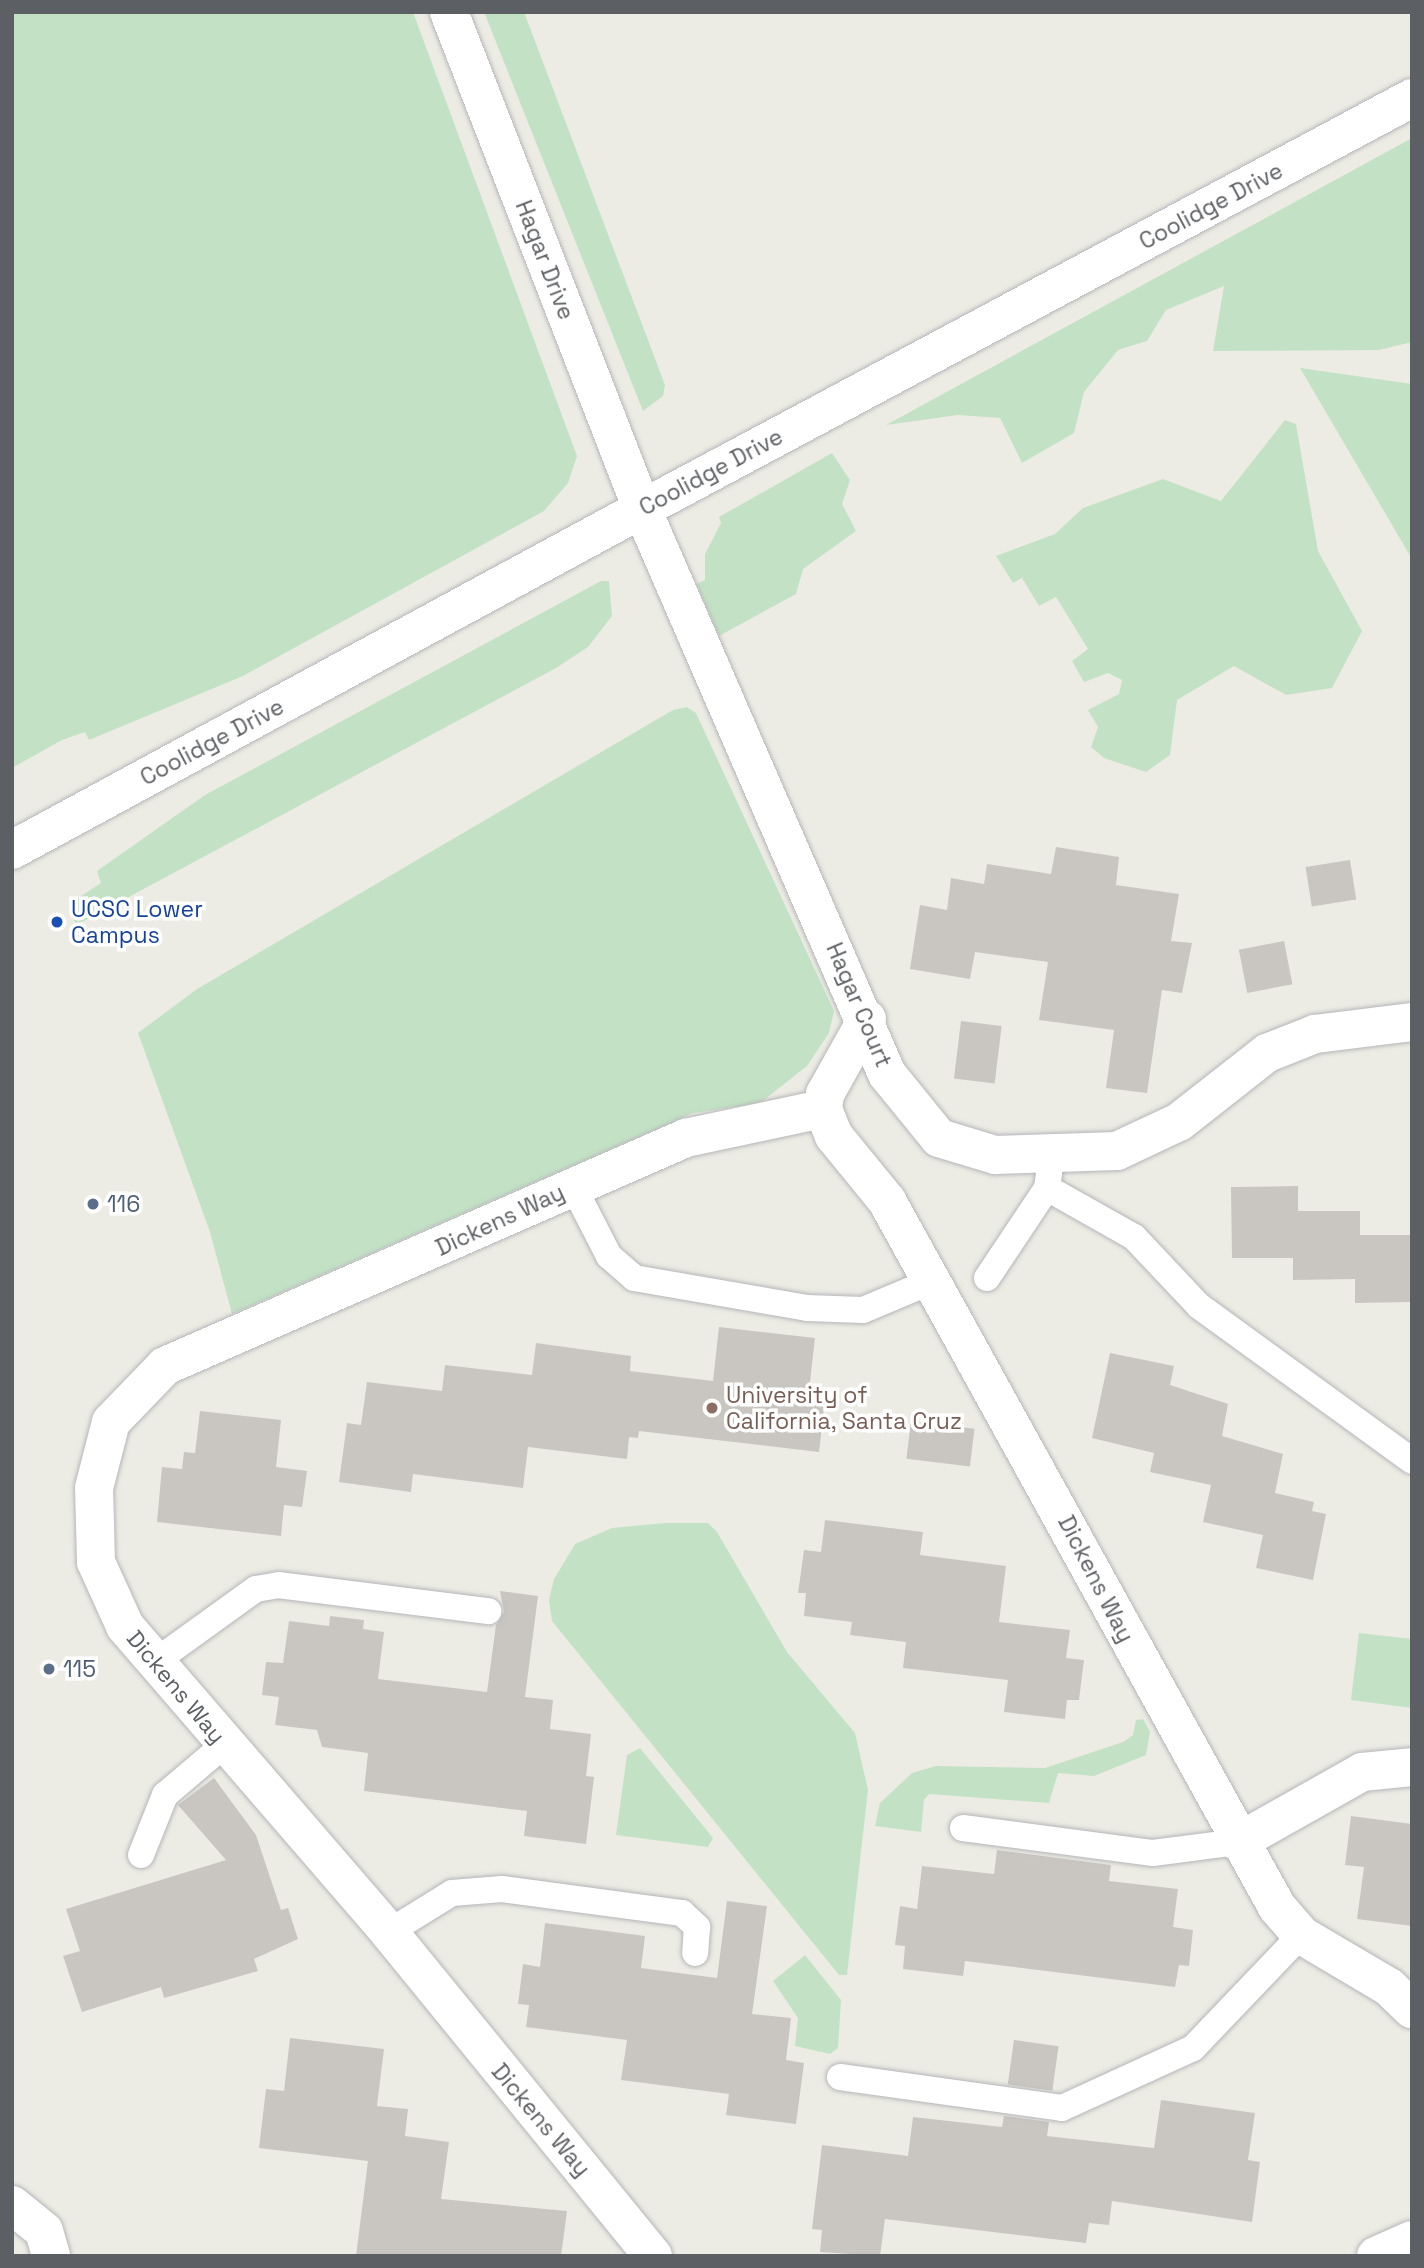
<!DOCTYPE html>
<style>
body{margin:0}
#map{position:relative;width:1424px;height:2268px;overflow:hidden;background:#edece4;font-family:"Space Grotesk",sans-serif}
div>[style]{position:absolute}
.green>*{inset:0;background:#c3e2c5}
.building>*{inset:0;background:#c9c6c1;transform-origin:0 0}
.roads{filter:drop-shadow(0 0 2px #b5b6ba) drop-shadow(0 0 2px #b5b6ba)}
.service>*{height:26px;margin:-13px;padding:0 13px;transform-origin:13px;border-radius:13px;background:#fff}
.minor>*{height:38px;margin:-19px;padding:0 19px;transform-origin:19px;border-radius:19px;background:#fff}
.tertiary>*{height:38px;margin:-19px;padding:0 19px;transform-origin:19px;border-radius:19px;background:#fff}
.secondary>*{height:38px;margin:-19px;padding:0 19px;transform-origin:19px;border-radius:19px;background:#fff}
.dots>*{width:19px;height:19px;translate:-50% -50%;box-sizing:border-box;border:4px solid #fff;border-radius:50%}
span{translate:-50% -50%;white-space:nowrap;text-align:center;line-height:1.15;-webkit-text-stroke:7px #fff;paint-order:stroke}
.street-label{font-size:23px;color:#5c5f63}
.transit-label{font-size:23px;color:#164399}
.left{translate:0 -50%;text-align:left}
.service-label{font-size:23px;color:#4e5e75}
.education-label{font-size:23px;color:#785e54}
.frame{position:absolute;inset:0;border:14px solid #5c5f63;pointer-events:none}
</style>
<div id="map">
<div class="green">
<div style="clip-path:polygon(12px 12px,413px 12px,577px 456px,568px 483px,544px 511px,243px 676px,89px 740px,85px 732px,62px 740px,12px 768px)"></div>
<div style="clip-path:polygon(484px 12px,524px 12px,665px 385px,663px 396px,643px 411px)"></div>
<div style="clip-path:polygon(1412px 138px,1412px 342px,1379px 350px,1213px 351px,1224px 286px,1166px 310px,1147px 341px,1118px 350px,1084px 392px,1074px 433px,1022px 463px,1000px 418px,958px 415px,886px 425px)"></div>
<div style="clip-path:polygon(1300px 368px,1412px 384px,1412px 559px)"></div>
<div style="clip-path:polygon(1285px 420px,1296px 424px,1318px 551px,1362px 631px,1332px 688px,1286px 695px,1234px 666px,1177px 700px,1170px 755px,1146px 772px,1104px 758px,1091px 747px,1098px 727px,1088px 710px,1119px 694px,1122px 680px,1108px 673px,1084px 682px,1072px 661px,1088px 649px,1056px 597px,1039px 606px,1022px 578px,1013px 583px,996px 556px,1055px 534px,1083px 508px,1163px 479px,1221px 501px)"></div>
<div style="clip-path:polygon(832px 453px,850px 480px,842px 504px,856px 531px,803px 569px,796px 594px,719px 636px,697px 584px,705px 580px,705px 554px,721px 523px,719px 517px)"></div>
<div style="clip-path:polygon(601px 581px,609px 581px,612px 616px,588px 647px,556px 668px,84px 921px,76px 923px,71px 916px,69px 904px,101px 883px,97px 871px,205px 795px)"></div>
<div style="clip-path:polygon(687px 707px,696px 713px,834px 1011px,829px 1033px,807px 1066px,760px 1103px,693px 1113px,232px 1314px,210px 1232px,138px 1033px,197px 989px,673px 710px)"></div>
<div style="clip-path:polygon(665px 1523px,708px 1523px,717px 1532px,787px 1652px,855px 1733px,868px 1790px,847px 1975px,839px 1975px,552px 1621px,549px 1600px,554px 1579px,575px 1544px,612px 1528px)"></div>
<div style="clip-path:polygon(1359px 1633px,1412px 1639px,1412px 1708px,1351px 1700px)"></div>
<div style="clip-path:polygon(1143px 1719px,1150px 1732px,1146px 1755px,1094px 1776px,1058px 1773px,1049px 1803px,929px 1794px,924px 1800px,921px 1832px,875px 1826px,880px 1803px,912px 1773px,936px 1766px,1045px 1768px,1123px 1742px,1133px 1735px,1136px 1720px)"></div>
<div style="clip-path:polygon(640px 1748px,713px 1838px,708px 1847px,616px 1835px,627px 1755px)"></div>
<div style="clip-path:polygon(805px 1955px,841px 2000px,838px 2048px,830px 2054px,795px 2046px,798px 2018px,773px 1981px)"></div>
</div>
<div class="building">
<div style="clip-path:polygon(1056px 847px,1119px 857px,1116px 885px,1179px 894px,1171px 941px,1192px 943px,1182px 993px,1162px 990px,1147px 1093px,1106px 1088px,1114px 1030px,1039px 1020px,1048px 962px,975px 952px,970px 979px,910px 969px,920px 905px,947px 910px,951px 878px,984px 884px,987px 864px,1051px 874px)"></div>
<div style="left:1350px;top:860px;width:40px;height:45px;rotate:81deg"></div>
<div style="left:1284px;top:941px;width:44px;height:46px;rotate:79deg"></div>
<div style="left:961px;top:1021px;width:41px;height:58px;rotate:7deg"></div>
<div style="clip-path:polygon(1298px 1186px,1298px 1211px,1360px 1211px,1360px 1235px,1412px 1235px,1412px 1302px,1355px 1303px,1355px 1279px,1293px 1280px,1293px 1258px,1232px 1258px,1231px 1187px)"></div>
<div style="clip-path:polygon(719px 1327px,815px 1338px,809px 1391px,826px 1393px,819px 1452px,639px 1431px,638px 1438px,629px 1437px,627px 1459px,528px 1447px,523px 1488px,413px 1474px,411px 1492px,339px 1482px,347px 1423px,361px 1425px,367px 1382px,442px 1391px,445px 1365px,532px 1375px,536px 1343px,631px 1356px,630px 1371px,713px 1381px)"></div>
<div style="clip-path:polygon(1110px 1353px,1174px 1366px,1170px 1385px,1228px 1404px,1222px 1436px,1283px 1454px,1275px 1493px,1314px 1502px,1312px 1511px,1326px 1514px,1313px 1580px,1256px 1568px,1263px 1535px,1203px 1522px,1211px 1485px,1150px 1472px,1154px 1453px,1092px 1438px)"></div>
<div style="clip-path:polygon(200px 1411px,281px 1420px,276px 1467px,307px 1471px,302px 1507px,284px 1505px,281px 1536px,157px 1522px,162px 1467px,182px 1469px,184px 1452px,195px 1453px)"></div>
<div style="left:911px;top:1421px;width:64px;height:38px;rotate:7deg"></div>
<div style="clip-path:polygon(825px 1520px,923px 1532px,920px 1555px,1006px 1566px,999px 1622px,1070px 1630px,1066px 1658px,1084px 1660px,1079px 1700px,1067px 1700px,1065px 1719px,1004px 1712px,1008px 1680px,903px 1668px,906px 1642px,850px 1635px,852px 1622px,804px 1616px,806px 1593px,798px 1593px,804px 1550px,821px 1552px)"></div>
<div style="clip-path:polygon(500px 1591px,538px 1596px,525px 1697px,553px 1700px,550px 1729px,591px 1734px,586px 1776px,594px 1777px,586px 1844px,524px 1836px,527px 1811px,364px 1791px,368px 1753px,322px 1747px,317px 1730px,275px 1725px,279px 1697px,262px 1695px,266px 1662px,283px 1663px,289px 1621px,329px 1626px,330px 1616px,364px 1620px,363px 1629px,384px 1632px,378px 1679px,487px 1692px,496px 1625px,504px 1612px)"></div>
<div style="clip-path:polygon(214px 1778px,256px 1835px,281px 1910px,288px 1908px,298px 1939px,254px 1959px,258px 1971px,164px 1998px,161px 1987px,82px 2012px,63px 1956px,80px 1951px,66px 1909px,226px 1860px,178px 1805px)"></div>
<div style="clip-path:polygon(1351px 1816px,1412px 1824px,1412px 1926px,1357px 1919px,1364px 1867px,1345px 1865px)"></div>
<div style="clip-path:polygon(997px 1850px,1111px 1865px,1109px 1881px,1178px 1889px,1173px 1927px,1193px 1930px,1189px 1966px,1179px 1965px,1175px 1987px,965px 1961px,963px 1976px,903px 1969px,905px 1946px,895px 1945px,900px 1906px,917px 1909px,922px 1866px,994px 1874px)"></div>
<div style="clip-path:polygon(727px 1901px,767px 1906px,752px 2014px,791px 2018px,786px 2060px,804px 2063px,796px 2124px,726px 2115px,729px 2094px,621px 2080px,627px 2040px,526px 2027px,529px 2005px,518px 2004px,523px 1964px,540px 1967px,545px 1923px,645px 1936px,641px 1968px,717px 1978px)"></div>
<div style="clip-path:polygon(290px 2038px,384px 2049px,377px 2106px,408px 2109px,405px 2136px,449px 2142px,441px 2199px,567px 2211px,561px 2256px,356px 2256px,368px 2161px,259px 2148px,266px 2089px,284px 2091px)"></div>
<div style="left:1014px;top:2040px;width:45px;height:45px;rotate:8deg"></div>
<div style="clip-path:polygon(1161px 2100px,1255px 2113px,1248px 2160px,1260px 2162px,1252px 2222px,1112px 2201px,1109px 2225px,1089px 2223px,1086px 2243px,885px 2219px,880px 2256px,820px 2252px,822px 2230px,812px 2229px,822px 2145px,908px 2156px,913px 2117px,1002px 2127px,1004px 2116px,1049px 2122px,1047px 2136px,1154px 2148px)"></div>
</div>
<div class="roads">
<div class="service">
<div style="left:573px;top:1186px;width:79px;rotate:62.8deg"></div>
<div style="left:609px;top:1256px;width:33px;rotate:41deg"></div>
<div style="left:634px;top:1278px;width:176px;rotate:9.8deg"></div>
<div style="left:807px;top:1308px;width:56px;rotate:2deg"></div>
<div style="left:863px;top:1310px;width:73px;rotate:-22.7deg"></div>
<div style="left:1047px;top:1188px;width:100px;rotate:29.4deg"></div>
<div style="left:1134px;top:1237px;width:95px;rotate:46.7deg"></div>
<div style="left:1199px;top:1306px;width:263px;rotate:36deg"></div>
<div style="left:987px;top:1278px;width:108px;rotate:-56.3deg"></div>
<div style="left:1047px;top:1188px;width:15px;rotate:-82deg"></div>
<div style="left:156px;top:1661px;width:123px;rotate:-35.8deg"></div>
<div style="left:256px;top:1589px;width:22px;rotate:-10deg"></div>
<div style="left:278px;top:1585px;width:212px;rotate:7.1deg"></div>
<div style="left:963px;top:1828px;width:192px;rotate:7.5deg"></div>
<div style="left:1153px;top:1853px;width:86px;rotate:-7.4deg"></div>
<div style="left:141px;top:1855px;width:65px;rotate:-68.2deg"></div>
<div style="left:165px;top:1795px;width:79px;rotate:-40.4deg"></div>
<div style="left:389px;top:1932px;width:74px;rotate:-31.8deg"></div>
<div style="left:452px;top:1893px;width:50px;rotate:-4.6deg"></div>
<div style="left:502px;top:1889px;width:182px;rotate:7.6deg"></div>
<div style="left:682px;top:1913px;width:21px;rotate:43deg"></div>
<div style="left:697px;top:1927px;width:26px;rotate:94deg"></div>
<div style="left:840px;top:2077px;width:224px;rotate:7.9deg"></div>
<div style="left:1062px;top:2108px;width:144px;rotate:-24.6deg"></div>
<div style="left:1193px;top:2048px;width:156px;rotate:-46.3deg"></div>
</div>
<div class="minor">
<div style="left:642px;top:509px;width:616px;rotate:66.56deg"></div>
<div style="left:887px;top:1074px;width:82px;rotate:50.9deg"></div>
<div style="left:939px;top:1138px;width:59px;rotate:16.9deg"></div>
<div style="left:995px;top:1155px;width:122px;rotate:-1.9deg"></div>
<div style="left:1117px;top:1151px;width:68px;rotate:-25.1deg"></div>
<div style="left:1179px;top:1122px;width:112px;rotate:-38.1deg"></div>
<div style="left:1267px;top:1053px;width:52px;rotate:-21.6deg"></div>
<div style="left:1315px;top:1034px;width:98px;rotate:-7.1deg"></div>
<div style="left:867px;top:1019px;width:86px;rotate:119.2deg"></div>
<div style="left:825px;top:1094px;width:15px;rotate:98deg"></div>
<div style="left:823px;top:1109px;width:29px;rotate:68deg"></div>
<div style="left:834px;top:1136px;width:84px;rotate:50.8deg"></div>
<div style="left:887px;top:1201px;width:807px;rotate:61.08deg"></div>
<div style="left:1277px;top:1907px;width:37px;rotate:49deg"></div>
<div style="left:1301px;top:1935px;width:102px;rotate:30.6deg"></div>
<div style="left:1389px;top:1987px;width:32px;rotate:44deg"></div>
<div style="left:1238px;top:1842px;width:142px;rotate:-29.4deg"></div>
<div style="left:1362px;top:1772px;width:50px;rotate:-5.7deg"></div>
<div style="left:12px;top:2205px;width:41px;rotate:39.1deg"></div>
<div style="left:44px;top:2231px;width:26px;rotate:74deg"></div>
<div style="left:653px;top:2256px;width:418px;rotate:-129.2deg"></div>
<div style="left:389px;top:1932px;width:404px;rotate:-130.8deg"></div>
<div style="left:125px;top:1626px;width:70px;rotate:-114.4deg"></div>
<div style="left:96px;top:1562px;width:74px;rotate:-91.5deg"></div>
<div style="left:94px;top:1488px;width:68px;rotate:-75.6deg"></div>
<div style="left:111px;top:1422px;width:78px;rotate:-46deg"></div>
<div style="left:165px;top:1366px;width:569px;rotate:-23.64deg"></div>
<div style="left:686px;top:1138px;width:140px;rotate:-12deg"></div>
<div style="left:1376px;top:2256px;width:39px;rotate:-24deg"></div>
</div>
<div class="tertiary">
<div style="left:642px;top:509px;width:873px;rotate:-28.09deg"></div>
</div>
<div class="secondary">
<div style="left:12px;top:850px;width:716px;rotate:-28.43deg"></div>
<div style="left:642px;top:509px;width:533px;rotate:-111.22deg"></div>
</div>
</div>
<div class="dots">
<div style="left:57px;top:922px;background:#1a4fb4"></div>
<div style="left:93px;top:1204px;background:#5c6f8a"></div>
<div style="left:712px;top:1408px;background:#8d6e63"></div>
<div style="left:49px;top:1669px;background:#5c6f8a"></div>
</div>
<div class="street-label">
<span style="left:1211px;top:206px;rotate:-28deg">Coolidge Drive</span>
<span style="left:545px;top:260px;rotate:69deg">Hagar Drive</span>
<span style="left:711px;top:472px;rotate:-28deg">Coolidge Drive</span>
<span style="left:212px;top:742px;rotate:-28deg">Coolidge Drive</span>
<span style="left:859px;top:1005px;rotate:67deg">Hagar Court</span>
<span style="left:500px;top:1220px;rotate:-25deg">Dickens Way</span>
<span style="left:1096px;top:1579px;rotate:63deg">Dickens Way</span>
<span style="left:176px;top:1687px;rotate:50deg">Dickens Way</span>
<span style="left:541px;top:2120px;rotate:50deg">Dickens Way</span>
</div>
<div class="transit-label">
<span class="left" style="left:71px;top:922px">UCSC Lower<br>Campus</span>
</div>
<div class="service-label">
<span class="left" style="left:107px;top:1204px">116</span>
<span class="left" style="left:63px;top:1669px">115</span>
</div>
<div class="education-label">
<span class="left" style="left:726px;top:1408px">University of<br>California, Santa Cruz</span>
</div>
<div class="frame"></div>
</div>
